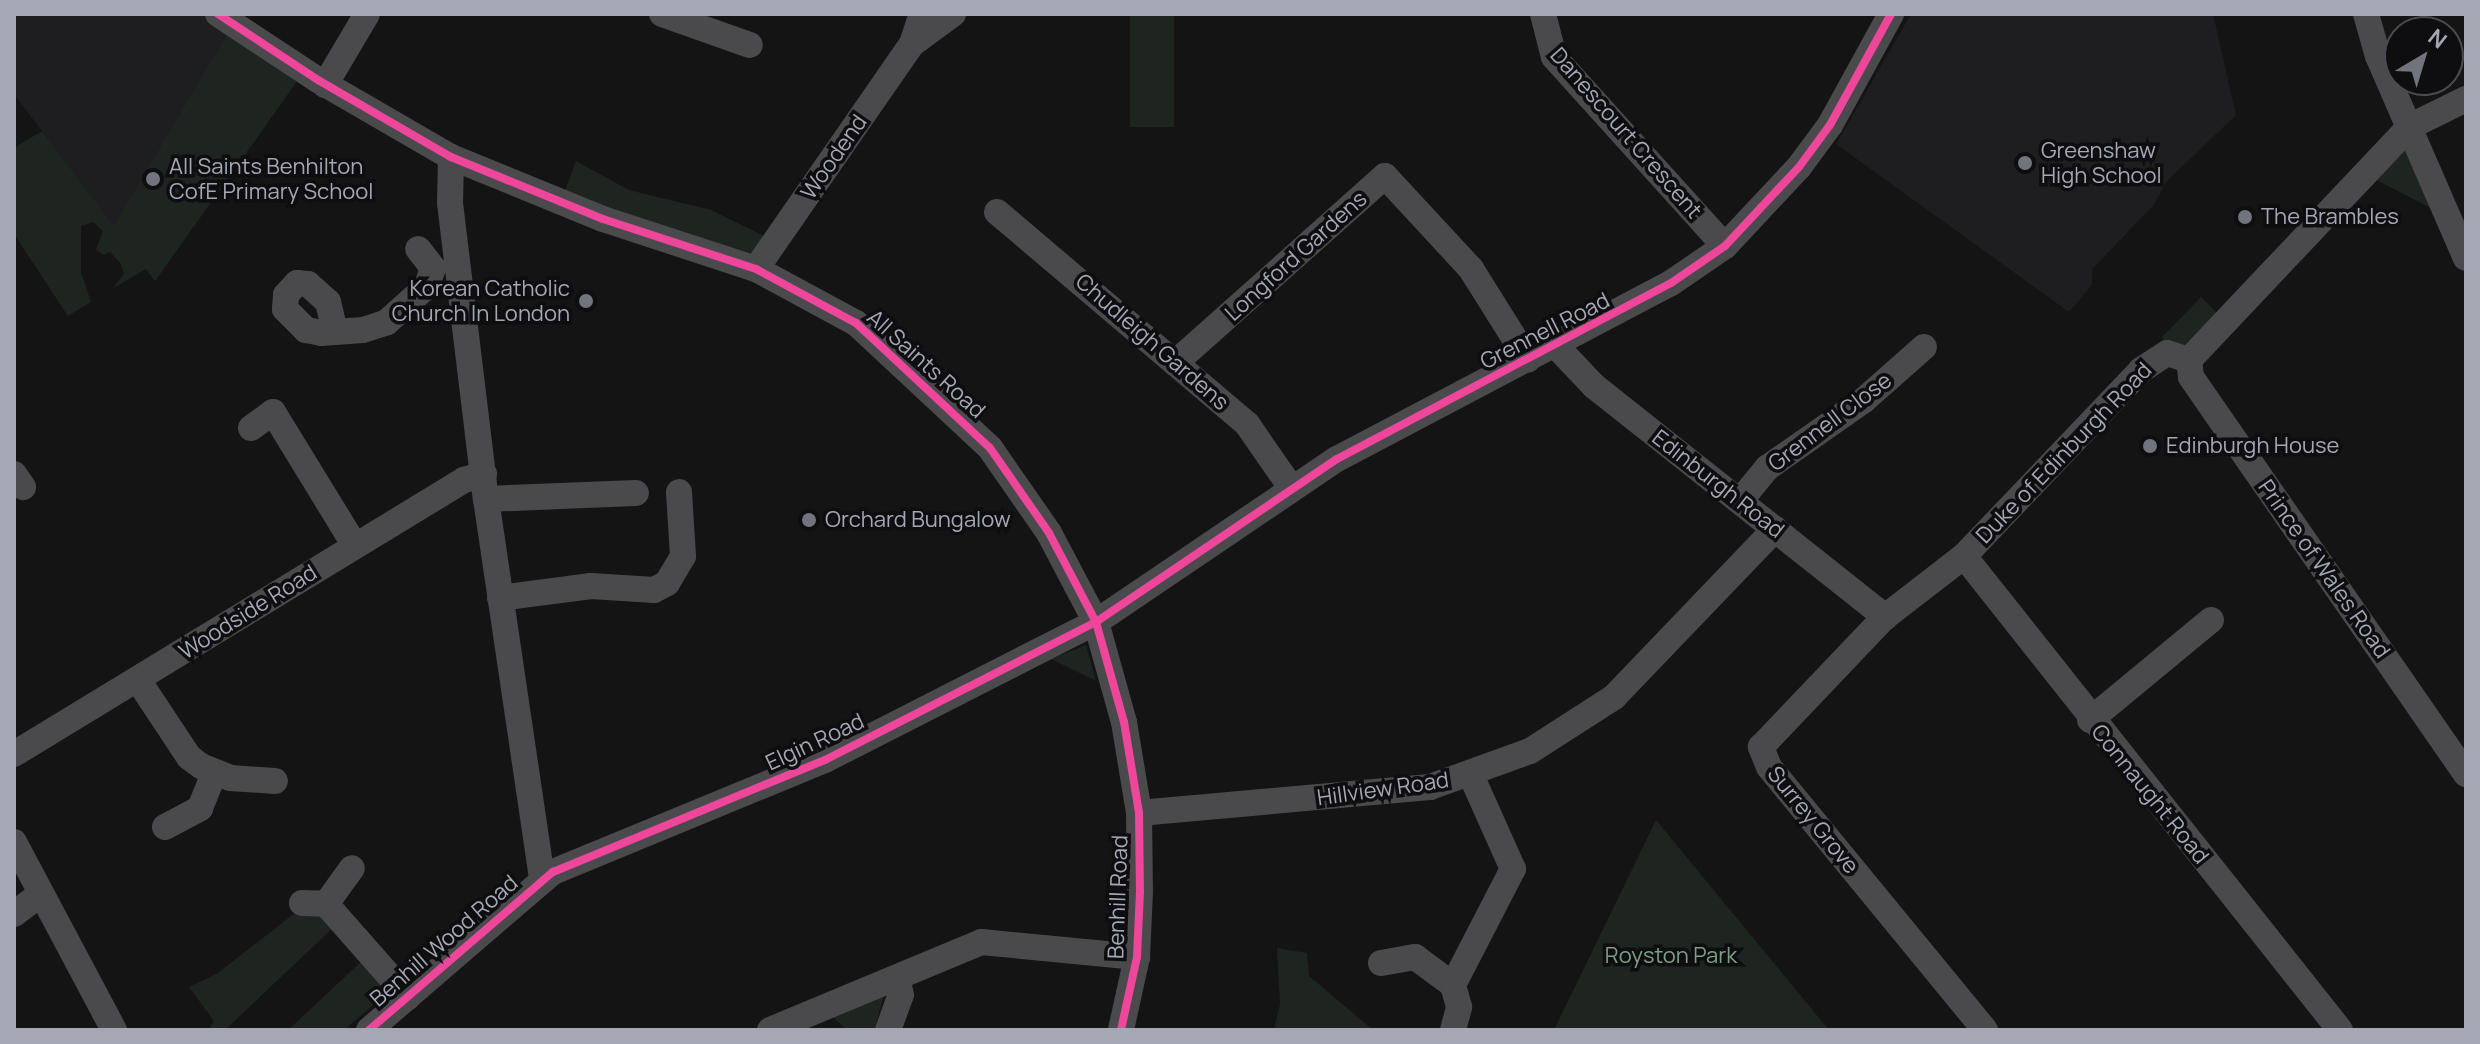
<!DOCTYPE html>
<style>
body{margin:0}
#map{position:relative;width:2480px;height:1044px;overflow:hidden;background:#141414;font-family:Manrope,sans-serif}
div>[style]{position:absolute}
.built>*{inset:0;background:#1e1e20}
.green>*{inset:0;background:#1e241f;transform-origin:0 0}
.minor>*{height:26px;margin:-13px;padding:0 13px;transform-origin:13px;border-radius:13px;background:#4a4a4d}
.cycleway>*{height:8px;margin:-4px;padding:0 4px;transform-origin:4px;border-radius:4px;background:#ed469a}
.dots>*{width:22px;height:22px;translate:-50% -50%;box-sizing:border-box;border:4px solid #0e0e10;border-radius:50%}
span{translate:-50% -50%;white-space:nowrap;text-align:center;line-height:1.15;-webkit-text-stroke:7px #0e0e10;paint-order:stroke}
.street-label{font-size:22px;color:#a5a7b5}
.poi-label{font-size:22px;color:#a5a7b5}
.left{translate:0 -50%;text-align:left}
.right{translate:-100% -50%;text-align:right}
.park-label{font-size:22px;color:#7c9f85}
.frame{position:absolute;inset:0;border:16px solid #a5a7b5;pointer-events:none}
.north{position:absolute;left:2384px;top:16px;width:80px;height:80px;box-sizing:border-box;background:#0e0e10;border:2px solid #4a4b52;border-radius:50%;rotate:38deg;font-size:22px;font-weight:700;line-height:32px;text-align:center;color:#a5a7b5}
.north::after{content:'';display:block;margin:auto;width:28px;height:36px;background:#72747d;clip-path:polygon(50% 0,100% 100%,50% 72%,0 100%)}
</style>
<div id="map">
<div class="built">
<div style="clip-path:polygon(14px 14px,209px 14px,300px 77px,155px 281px,14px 94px)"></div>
<div style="clip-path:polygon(1911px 14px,2213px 14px,2236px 115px,2167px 181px,2153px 206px,2092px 269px,2092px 285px,2069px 312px,1836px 144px)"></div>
</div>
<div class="green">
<div style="left:1130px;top:14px;width:44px;height:113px"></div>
<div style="clip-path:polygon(230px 29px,300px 77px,155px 281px,146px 269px,112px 289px,124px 274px,121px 264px,110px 252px,104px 255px,96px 250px,103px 231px,93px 222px,81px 226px,81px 272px,91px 302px,68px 316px,14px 234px,14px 148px,42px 131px,114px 226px)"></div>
<div style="clip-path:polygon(2407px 133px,2442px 214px,2367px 175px)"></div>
<div style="clip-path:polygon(576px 161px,629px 190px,711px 210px,772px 240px,754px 265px,562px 198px)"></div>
<div style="clip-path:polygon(2201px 297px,2222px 318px,2187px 356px,2168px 349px,2162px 337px)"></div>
<div style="clip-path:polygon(1086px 645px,1096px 681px,1051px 659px)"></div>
<div style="clip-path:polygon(1656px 820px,1829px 1030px,1554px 1030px)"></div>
<div style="clip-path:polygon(300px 909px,322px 911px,335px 926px,225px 1030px,208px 1030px,214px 1021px,189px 987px,218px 973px)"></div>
<div style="clip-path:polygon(1277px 948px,1307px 953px,1309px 976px,1373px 1030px,1274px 1030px,1280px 1004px)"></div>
<div style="clip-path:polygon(363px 960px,387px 986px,386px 994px,344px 1030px,288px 1030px)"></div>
<div style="clip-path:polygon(884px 995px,874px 1030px,847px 1030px,833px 1017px)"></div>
</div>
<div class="minor">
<div style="left:218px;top:14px;width:120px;rotate:33.4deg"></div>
<div style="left:318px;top:80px;width:154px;rotate:30.1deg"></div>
<div style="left:451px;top:157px;width:164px;rotate:22.2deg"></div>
<div style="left:603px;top:219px;width:161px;rotate:18.1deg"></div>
<div style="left:756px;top:269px;width:114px;rotate:28.4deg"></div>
<div style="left:856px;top:323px;width:183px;rotate:43deg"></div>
<div style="left:990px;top:448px;width:103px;rotate:55.2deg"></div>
<div style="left:1049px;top:533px;width:101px;rotate:62.2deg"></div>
<div style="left:1096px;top:622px;width:104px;rotate:74.4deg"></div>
<div style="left:1124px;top:722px;width:92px;rotate:80.6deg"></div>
<div style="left:1139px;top:813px;width:78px;rotate:89.3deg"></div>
<div style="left:1140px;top:891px;width:66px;rotate:92.6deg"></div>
<div style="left:1137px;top:957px;width:75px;rotate:102.4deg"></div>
<div style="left:662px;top:14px;width:93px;rotate:19.4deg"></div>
<div style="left:1543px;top:14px;width:44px;rotate:75.7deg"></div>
<div style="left:1554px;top:57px;width:255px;rotate:47.9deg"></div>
<div style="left:2366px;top:14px;width:44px;rotate:74.1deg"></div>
<div style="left:2378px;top:56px;width:220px;rotate:66.5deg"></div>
<div style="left:912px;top:44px;width:51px;rotate:-36.2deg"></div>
<div style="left:325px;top:85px;width:82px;rotate:-59.4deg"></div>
<div style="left:451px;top:157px;width:46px;rotate:91.2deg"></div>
<div style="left:450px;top:203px;width:298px;rotate:83.1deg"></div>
<div style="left:486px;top:499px;width:383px;rotate:81.6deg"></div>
<div style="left:997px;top:212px;width:328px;rotate:40.3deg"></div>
<div style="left:1247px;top:424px;width:75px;rotate:55.3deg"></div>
<div style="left:756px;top:269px;width:274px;rotate:-55.3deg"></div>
<div style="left:912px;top:44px;width:32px;rotate:-72deg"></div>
<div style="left:335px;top:332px;width:31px;rotate:-103deg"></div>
<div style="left:328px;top:302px;width:27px;rotate:-138deg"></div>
<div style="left:308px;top:284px;width:11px;rotate:-175deg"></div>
<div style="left:297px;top:283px;width:16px;rotate:133deg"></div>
<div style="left:286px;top:295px;width:14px;rotate:94deg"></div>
<div style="left:285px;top:309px;width:30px;rotate:45deg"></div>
<div style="left:306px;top:330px;width:15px;rotate:11deg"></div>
<div style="left:321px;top:333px;width:42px;rotate:-4.1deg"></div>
<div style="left:363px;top:330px;width:25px;rotate:-18deg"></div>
<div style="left:387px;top:322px;width:54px;rotate:-42deg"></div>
<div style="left:427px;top:286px;width:19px;rotate:-72deg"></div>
<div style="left:433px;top:268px;width:24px;rotate:-128deg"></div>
<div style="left:1557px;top:347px;width:54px;rotate:46.5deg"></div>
<div style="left:1594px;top:386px;width:372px;rotate:38.4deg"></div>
<div style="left:2189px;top:360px;width:17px;rotate:83deg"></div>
<div style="left:2191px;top:377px;width:483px;rotate:55.3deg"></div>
<div style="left:1175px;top:363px;width:281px;rotate:-41.7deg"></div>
<div style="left:1385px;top:176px;width:127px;rotate:47.2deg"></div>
<div style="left:1471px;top:269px;width:107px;rotate:57.9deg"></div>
<div style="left:251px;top:428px;width:27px;rotate:-36deg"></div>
<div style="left:273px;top:412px;width:157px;rotate:58.5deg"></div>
<div style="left:14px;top:474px;width:16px;rotate:55deg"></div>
<div style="left:486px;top:499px;width:150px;rotate:-2.3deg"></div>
<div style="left:1740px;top:501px;width:43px;rotate:-50.7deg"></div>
<div style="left:1767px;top:468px;width:118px;rotate:-35deg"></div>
<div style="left:1864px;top:400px;width:80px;rotate:-41.5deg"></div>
<div style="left:1964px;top:556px;width:605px;rotate:51.58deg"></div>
<div style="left:500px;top:598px;width:92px;rotate:-7.5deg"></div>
<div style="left:591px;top:586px;width:63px;rotate:3.6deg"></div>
<div style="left:654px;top:590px;width:15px;rotate:-28deg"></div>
<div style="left:667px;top:583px;width:31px;rotate:-59deg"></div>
<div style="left:683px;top:556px;width:64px;rotate:-93.6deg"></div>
<div style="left:138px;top:680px;width:92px;rotate:56.5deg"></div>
<div style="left:189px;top:757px;width:15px;rotate:37deg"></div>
<div style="left:201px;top:766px;width:31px;rotate:22deg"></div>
<div style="left:230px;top:778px;width:45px;rotate:3.8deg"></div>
<div style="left:2090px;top:720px;width:157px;rotate:-39.6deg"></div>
<div style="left:14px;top:754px;width:527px;rotate:-31.34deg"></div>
<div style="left:464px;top:480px;width:21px;rotate:-17deg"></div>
<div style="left:1139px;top:813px;width:292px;rotate:-5.1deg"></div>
<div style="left:1430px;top:787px;width:106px;rotate:-19.8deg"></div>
<div style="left:1530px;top:751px;width:100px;rotate:-32.7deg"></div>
<div style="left:1614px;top:697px;width:233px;rotate:-46.2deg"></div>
<div style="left:165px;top:827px;width:40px;rotate:-28deg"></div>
<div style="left:200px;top:808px;width:38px;rotate:-68deg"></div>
<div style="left:14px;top:842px;width:213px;rotate:62deg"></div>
<div style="left:302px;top:903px;width:24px;rotate:2deg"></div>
<div style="left:326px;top:904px;width:124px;rotate:48.6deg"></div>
<div style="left:326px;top:904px;width:44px;rotate:-54.2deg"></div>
<div style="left:14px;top:914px;width:34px;rotate:-37deg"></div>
<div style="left:1381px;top:963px;width:35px;rotate:-10deg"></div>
<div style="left:1415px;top:957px;width:47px;rotate:36.4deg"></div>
<div style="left:369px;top:1030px;width:243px;rotate:-40.7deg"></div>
<div style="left:553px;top:872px;width:294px;rotate:-22.4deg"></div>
<div style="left:825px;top:760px;width:304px;rotate:-27deg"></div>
<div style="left:1096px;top:622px;width:291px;rotate:-34.1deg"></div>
<div style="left:1337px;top:459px;width:378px;rotate:-27.8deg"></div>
<div style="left:1671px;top:283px;width:65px;rotate:-34.4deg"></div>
<div style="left:1725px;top:246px;width:108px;rotate:-46.9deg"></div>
<div style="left:1799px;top:167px;width:52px;rotate:-53.6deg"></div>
<div style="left:1830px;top:125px;width:127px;rotate:-61.2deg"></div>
<div style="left:770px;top:1030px;width:229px;rotate:-22.6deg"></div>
<div style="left:981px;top:942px;width:157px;rotate:5.5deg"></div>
<div style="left:888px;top:1030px;width:37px;rotate:-70deg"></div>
<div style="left:901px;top:995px;width:17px;rotate:-103deg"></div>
<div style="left:1453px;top:1030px;width:24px;rotate:-75deg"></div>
<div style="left:1459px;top:1007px;width:23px;rotate:-105deg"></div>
<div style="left:1453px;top:985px;width:131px;rotate:-62.7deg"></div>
<div style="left:1513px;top:869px;width:103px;rotate:-114.1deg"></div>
<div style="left:1985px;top:1030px;width:340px;rotate:-129.4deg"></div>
<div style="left:1769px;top:767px;width:22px;rotate:-112deg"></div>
<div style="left:1761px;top:747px;width:180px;rotate:-46.4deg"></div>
<div style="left:1885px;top:617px;width:100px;rotate:-37.7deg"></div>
<div style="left:1964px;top:556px;width:257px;rotate:-46.4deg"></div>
<div style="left:2141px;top:370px;width:31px;rotate:-33deg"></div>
<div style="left:2167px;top:353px;width:23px;rotate:18deg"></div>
<div style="left:2189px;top:360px;width:320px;rotate:-46.6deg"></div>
<div style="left:2409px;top:127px;width:64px;rotate:-26.2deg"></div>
</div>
<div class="cycleway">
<div style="left:218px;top:14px;width:120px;rotate:33.4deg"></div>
<div style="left:318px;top:80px;width:154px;rotate:30.1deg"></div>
<div style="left:451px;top:157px;width:164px;rotate:22.2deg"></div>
<div style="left:603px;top:219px;width:161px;rotate:18.1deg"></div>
<div style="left:756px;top:269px;width:114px;rotate:28.4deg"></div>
<div style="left:856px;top:323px;width:183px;rotate:43deg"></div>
<div style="left:990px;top:448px;width:103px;rotate:55.2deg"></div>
<div style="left:1049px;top:533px;width:101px;rotate:62.2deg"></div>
<div style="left:1096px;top:622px;width:104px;rotate:74.4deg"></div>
<div style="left:1124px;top:722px;width:92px;rotate:80.6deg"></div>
<div style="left:1139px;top:813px;width:78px;rotate:89.3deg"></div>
<div style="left:1140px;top:891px;width:66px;rotate:92.6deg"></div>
<div style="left:1137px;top:957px;width:75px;rotate:102.4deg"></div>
<div style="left:369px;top:1030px;width:243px;rotate:-40.7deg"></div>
<div style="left:553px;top:872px;width:294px;rotate:-22.4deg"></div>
<div style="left:825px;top:760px;width:304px;rotate:-27deg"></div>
<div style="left:1096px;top:622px;width:291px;rotate:-34.1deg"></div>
<div style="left:1337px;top:459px;width:378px;rotate:-27.8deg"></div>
<div style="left:1671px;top:283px;width:65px;rotate:-34.4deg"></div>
<div style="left:1725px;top:246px;width:108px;rotate:-46.9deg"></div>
<div style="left:1799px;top:167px;width:52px;rotate:-53.6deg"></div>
<div style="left:1830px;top:125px;width:127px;rotate:-61.2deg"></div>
</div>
<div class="dots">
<div style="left:2025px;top:163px;background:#72747d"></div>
<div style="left:153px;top:179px;background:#72747d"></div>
<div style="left:2245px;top:217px;background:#72747d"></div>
<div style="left:586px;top:301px;background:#72747d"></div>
<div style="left:2150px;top:446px;background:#72747d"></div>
<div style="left:809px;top:520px;background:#72747d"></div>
</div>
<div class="street-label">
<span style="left:1626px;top:133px;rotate:49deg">Danescourt Crescent</span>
<span style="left:834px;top:157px;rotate:-55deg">Woodend</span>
<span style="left:1296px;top:256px;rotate:-42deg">Longford Gardens</span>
<span style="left:1545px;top:331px;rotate:-27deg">Grennell Road</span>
<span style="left:1152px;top:342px;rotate:41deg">Chudleigh Gardens</span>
<span style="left:926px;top:364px;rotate:42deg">All Saints Road</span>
<span style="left:1830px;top:422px;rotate:-37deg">Grennell Close</span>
<span style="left:2064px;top:453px;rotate:-46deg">Duke of Edinburgh Road</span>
<span style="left:1718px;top:484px;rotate:38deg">Edinburgh Road</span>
<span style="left:2324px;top:569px;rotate:55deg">Prince of Wales Road</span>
<span style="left:248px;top:612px;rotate:-32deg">Woodside Road</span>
<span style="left:815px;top:742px;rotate:-25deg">Elgin Road</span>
<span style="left:1383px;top:789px;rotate:-8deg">Hillview Road</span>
<span style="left:2150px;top:794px;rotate:51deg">Connaught Road</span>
<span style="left:1813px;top:820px;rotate:51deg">Surrey Grove</span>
<span style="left:1118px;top:897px;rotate:-88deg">Benhill Road</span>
<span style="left:444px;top:941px;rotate:-41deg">Benhill Wood Road</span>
</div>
<div class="poi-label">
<span class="left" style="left:2041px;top:163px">Greenshaw<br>High School</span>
<span class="left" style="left:169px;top:179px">All Saints Benhilton<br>CofE Primary School</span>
<span class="left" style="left:2261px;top:217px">The Brambles</span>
<span class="right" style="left:570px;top:301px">Korean Catholic<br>Church In London</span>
<span class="left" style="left:2166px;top:446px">Edinburgh House</span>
<span class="left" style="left:825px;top:520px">Orchard Bungalow</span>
</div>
<div class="park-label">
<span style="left:1671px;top:956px">Royston Park</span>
</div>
<div class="frame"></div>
<div class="north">N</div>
</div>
